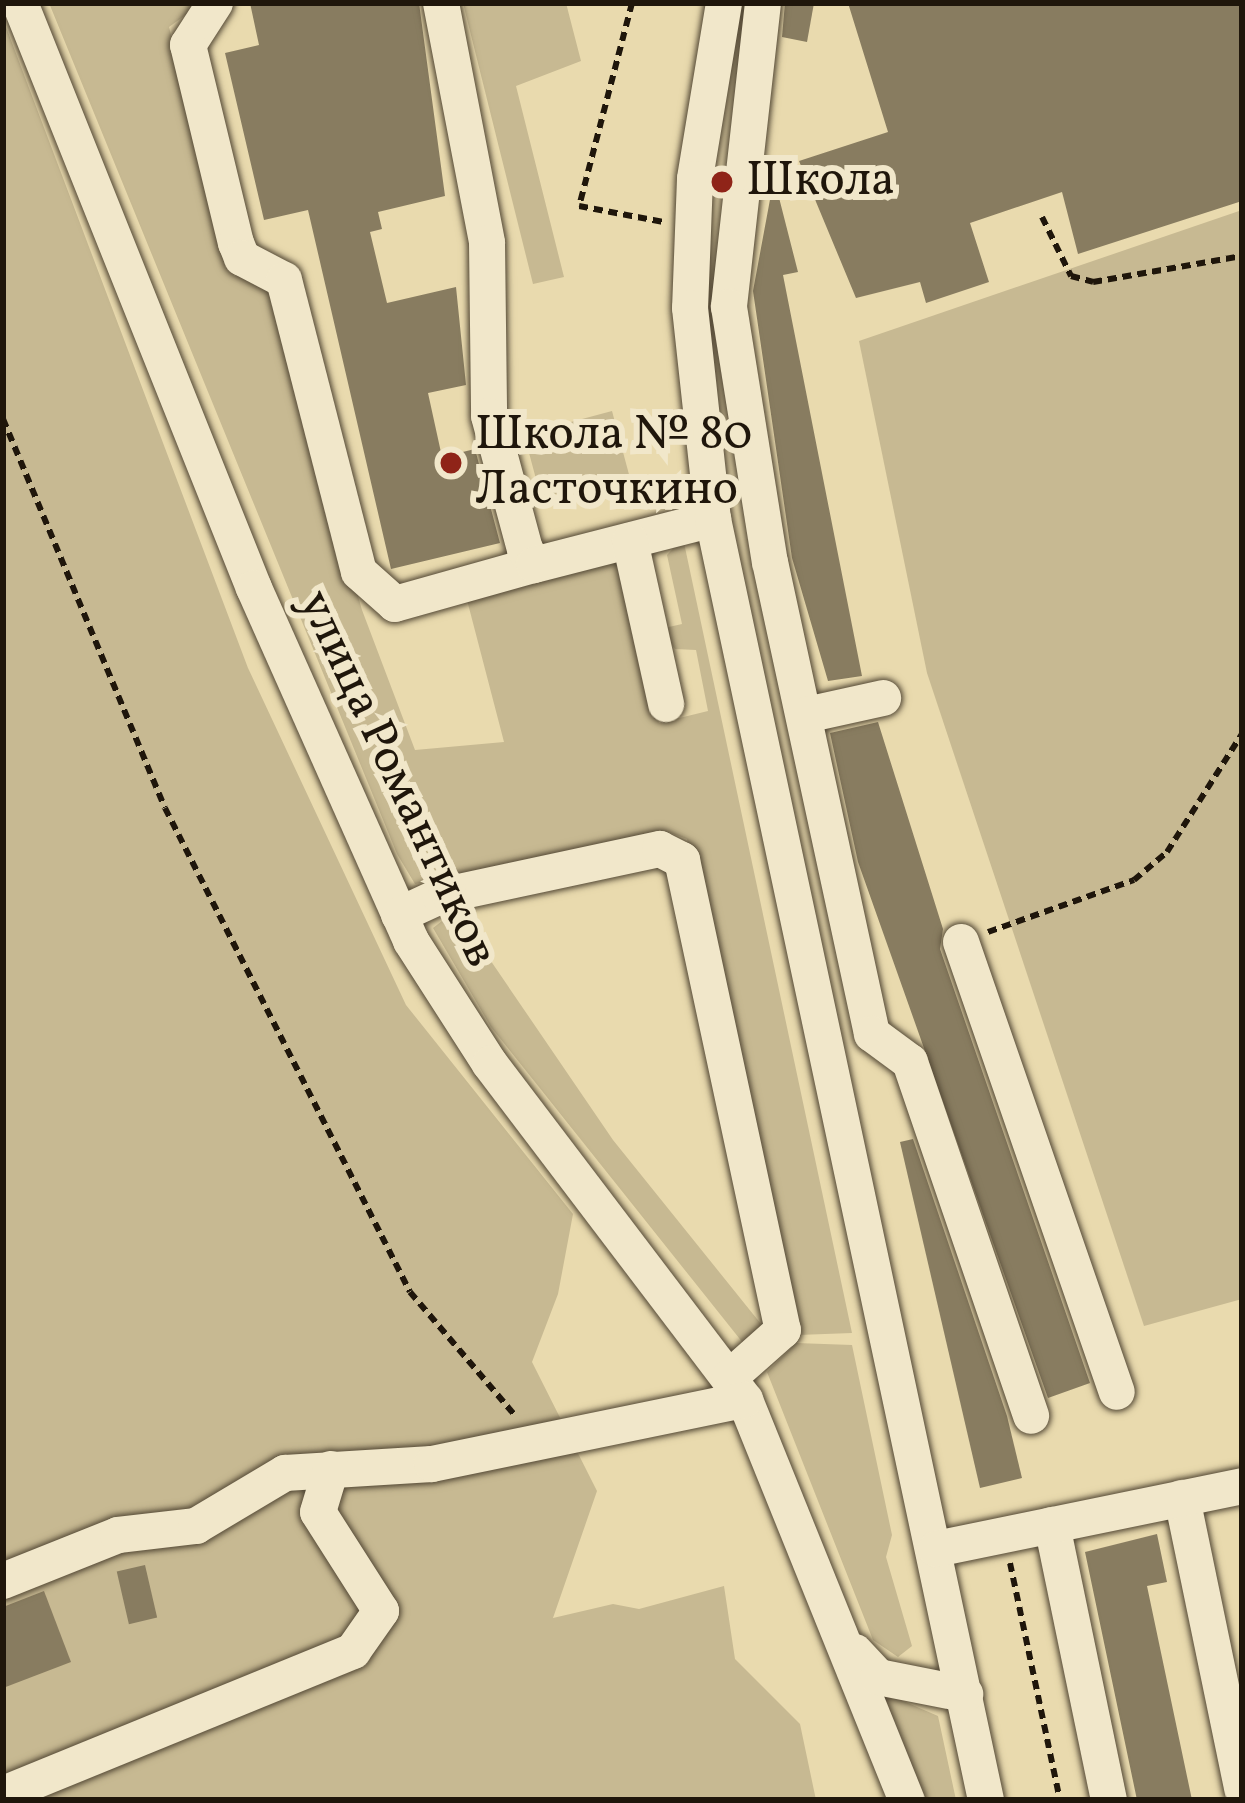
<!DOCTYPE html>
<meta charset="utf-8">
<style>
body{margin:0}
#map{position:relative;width:1245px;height:1803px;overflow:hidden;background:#e9daae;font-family:Vollkorn,serif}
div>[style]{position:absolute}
.green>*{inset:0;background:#c7b992;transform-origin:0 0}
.building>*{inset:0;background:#887c60;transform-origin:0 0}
.path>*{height:6px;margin-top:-3px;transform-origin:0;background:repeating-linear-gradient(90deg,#1f160b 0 9px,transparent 0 15px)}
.roads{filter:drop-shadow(0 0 3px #524734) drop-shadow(0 0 3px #524734)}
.minor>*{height:36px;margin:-18px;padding:0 18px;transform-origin:18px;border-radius:18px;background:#f1e7ca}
.dots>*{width:33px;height:33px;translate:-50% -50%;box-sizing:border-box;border:6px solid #f1e7ca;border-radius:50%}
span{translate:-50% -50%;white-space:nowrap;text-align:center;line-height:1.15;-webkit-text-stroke:12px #f1e7ca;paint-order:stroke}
.poi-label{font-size:48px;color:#1f160b}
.left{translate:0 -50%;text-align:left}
.street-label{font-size:48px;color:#1f160b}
.frame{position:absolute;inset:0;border:6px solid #1f160b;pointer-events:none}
</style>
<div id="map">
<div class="green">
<div style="clip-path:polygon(49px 3px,202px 3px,169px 27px,234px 276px,265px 276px,362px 610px,415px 750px,504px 742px,467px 600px,612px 556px,628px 577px,659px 723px,708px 711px,696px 650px,675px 649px,660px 629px,682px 624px,667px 555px,683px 538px,852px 1333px,798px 1335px,687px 839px,668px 832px,415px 884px,397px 854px)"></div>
<div style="clip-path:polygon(463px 3px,566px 3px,581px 61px,516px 86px,564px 277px,533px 284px)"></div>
<div style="clip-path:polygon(3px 19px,248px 668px,406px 1005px,573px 1214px,558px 1294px,532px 1362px,597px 1491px,553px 1618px,613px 1604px,639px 1609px,724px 1586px,735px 1659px,800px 1724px,816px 1800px,3px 1800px)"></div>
<div style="clip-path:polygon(1242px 210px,1242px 1299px,1144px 1326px,927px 673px,859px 341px)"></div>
<div style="left:612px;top:411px;width:66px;height:91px;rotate:75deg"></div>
<div style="clip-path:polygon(456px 910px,613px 1140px,761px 1324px,756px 1335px,743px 1343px,491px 1027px,433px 928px)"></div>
<div style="clip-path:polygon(796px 1343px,852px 1345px,892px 1535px,886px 1557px,912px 1646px,898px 1657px,873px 1640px,767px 1372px)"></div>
<div style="clip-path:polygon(887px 1694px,938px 1716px,956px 1800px,917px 1800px,879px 1712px)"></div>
</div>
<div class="building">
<div style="clip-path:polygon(250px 3px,419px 3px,445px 196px,378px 212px,382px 229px,370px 232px,387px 303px,456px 287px,466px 385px,428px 393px,442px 457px,475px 449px,500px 543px,391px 569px,308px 210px,264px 220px,225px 53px,259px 45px)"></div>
<div style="clip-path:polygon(785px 3px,814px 3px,807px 42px,782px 37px)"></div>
<div style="clip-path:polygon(848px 3px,1242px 3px,1242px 201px,1078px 254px,1062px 192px,970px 223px,989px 282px,926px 303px,920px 282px,856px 298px,799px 161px,888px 132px)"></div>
<div style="clip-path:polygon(774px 178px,798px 272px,783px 275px,862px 676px,828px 681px,792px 558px,753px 291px)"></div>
<div style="clip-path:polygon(878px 722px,943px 929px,940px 949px,1090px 1383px,1048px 1398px,858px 862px,830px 733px)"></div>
<div style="clip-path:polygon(913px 1139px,1007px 1416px,1022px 1478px,980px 1488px,900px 1142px)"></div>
<div style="clip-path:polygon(1157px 1534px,1167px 1582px,1147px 1586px,1192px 1800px,1137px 1800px,1085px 1552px)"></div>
<div style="left:145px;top:1565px;width:54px;height:29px;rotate:77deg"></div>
<div style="clip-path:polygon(44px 1591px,71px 1662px,3px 1688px,3px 1607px)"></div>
</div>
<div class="path">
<div style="left:632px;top:3px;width:210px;rotate:104.6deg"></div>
<div style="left:579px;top:206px;width:86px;rotate:10.7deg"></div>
<div style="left:1042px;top:217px;width:66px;rotate:63.8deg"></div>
<div style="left:1071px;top:276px;width:23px;rotate:15deg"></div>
<div style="left:1093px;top:282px;width:151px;rotate:-9.9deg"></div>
<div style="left:3px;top:419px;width:421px;rotate:67.4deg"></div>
<div style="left:165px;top:808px;width:542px;rotate:63.15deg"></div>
<div style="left:410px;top:1292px;width:160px;rotate:49.6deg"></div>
<div style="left:988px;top:932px;width:155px;rotate:-19.6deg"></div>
<div style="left:1134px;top:880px;width:43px;rotate:-40.3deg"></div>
<div style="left:1167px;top:852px;width:140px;rotate:-57.6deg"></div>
<div style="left:1010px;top:1563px;width:242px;rotate:78.1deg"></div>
</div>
<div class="roads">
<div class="minor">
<div style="left:20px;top:3px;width:630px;rotate:68.2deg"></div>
<div style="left:254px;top:588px;width:386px;rotate:66deg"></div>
<div style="left:411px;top:941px;width:146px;rotate:57.3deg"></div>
<div style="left:490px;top:1064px;width:422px;rotate:52.8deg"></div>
<div style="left:745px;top:1400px;width:432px;rotate:68deg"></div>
<div style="left:215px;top:3px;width:50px;rotate:122.7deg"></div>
<div style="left:188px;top:45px;width:204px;rotate:76.4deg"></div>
<div style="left:236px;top:243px;width:16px;rotate:68deg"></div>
<div style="left:242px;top:258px;width:47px;rotate:27.6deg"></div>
<div style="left:284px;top:280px;width:301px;rotate:75.6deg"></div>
<div style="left:359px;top:572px;width:48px;rotate:41.6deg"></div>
<div style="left:395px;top:604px;width:144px;rotate:-15.7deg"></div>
<div style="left:441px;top:3px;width:244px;rotate:79.1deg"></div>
<div style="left:487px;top:243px;width:173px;rotate:89.3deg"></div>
<div style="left:489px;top:416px;width:138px;rotate:74.9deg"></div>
<div style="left:525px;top:549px;width:18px;rotate:61deg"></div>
<div style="left:534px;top:565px;width:185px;rotate:-14.4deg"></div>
<div style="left:724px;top:3px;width:178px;rotate:99.4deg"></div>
<div style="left:695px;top:179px;width:129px;rotate:92.2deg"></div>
<div style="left:690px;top:308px;width:212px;rotate:83.8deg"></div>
<div style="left:713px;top:519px;width:1310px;rotate:77.97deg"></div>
<div style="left:763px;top:3px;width:306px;rotate:96.4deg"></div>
<div style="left:729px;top:307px;width:258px;rotate:80.9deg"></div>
<div style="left:770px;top:562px;width:483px;rotate:77.8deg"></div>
<div style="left:872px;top:1034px;width:47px;rotate:36.4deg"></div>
<div style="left:910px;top:1062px;width:374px;rotate:71.1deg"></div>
<div style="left:630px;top:541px;width:167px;rotate:77.5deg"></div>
<div style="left:806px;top:715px;width:79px;rotate:-12.4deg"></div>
<div style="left:399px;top:915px;width:45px;rotate:-24.9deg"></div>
<div style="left:440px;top:896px;width:225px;rotate:-12.1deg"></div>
<div style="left:660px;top:849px;width:25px;rotate:27deg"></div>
<div style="left:682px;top:860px;width:481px;rotate:77.9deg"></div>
<div style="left:783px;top:1330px;width:71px;rotate:138.4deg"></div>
<div style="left:961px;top:942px;width:476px;rotate:70.9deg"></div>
<div style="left:1182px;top:1498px;width:297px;rotate:78.3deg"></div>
<div style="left:1052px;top:1525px;width:281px;rotate:78.3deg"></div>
<div style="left:936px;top:1549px;width:312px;rotate:-11.6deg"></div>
<div style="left:3px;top:1581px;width:124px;rotate:-21.8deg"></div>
<div style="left:118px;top:1535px;width:79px;rotate:-6.6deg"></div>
<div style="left:196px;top:1526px;width:104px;rotate:-30.8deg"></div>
<div style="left:285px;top:1473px;width:147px;rotate:-3.5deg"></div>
<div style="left:432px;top:1464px;width:319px;rotate:-11.6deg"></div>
<div style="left:855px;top:1652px;width:34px;rotate:47deg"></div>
<div style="left:878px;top:1677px;width:89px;rotate:11.1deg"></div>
<div style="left:3px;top:1794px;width:378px;rotate:-22.2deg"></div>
<div style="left:353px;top:1651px;width:49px;rotate:-55deg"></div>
<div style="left:381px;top:1611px;width:117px;rotate:-122.5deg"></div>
<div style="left:318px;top:1512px;width:45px;rotate:-73.2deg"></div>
</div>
</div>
<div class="dots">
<div style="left:722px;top:182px;background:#8f2418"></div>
<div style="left:451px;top:463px;background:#8f2418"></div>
</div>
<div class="poi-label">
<span class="left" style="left:746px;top:182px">Школа</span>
<span class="left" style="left:475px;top:463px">Школа № 80<br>Ласточкино</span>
</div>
<div class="street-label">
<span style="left:397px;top:779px;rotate:65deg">улица Романтиков</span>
</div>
<div class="frame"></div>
</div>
